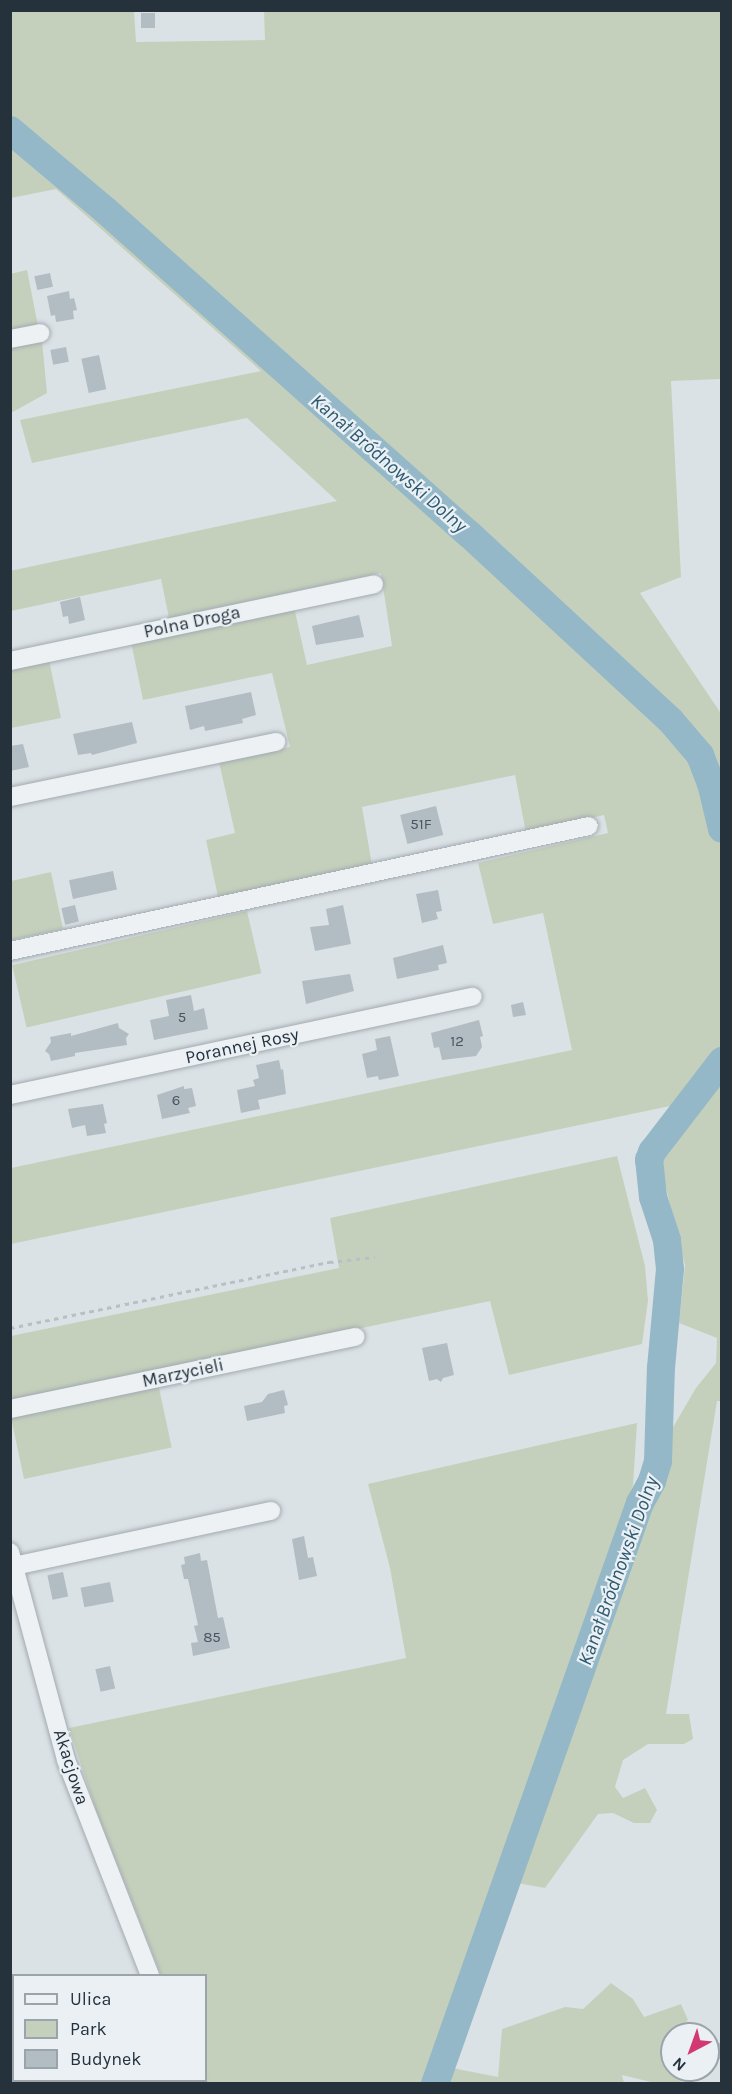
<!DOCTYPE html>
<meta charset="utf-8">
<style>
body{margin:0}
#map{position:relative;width:732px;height:2094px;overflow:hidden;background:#dbe2e6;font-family:Karla,sans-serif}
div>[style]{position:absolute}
.green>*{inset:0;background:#c5d0bc;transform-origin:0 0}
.river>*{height:28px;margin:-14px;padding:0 14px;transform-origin:14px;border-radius:14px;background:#94b8c8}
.building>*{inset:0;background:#b2bcc3;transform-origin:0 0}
.path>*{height:3px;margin-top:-1.5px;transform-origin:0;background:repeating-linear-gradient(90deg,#b9bfc4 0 4.5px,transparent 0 9px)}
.roads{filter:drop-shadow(0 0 2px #a1aab0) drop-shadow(0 0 2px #a1aab0)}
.minor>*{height:18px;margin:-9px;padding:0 9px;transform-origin:9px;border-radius:9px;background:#edf1f4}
span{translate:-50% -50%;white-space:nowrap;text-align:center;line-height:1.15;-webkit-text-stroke:4.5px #eaf0f4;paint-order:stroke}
.number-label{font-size:15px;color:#48545e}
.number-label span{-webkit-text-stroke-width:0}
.street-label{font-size:18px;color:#25323c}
.water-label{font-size:20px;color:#2e5a71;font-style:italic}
.frame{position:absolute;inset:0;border:12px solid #25323c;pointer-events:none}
.legend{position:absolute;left:12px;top:1974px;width:195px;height:108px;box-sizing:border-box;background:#eaf0f4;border:2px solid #9ba4aa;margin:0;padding:8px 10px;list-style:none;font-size:18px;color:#25323c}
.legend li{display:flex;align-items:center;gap:12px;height:30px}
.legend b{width:30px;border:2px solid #9ba4aa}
.north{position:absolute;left:660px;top:2022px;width:60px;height:60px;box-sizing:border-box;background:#eaf0f4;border:2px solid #9ba4aa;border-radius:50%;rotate:221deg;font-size:16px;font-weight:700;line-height:24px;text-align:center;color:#25323c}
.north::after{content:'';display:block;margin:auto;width:21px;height:27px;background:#d23970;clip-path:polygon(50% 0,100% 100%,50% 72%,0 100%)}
</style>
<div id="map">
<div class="green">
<div style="clip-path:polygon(11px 11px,134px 11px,136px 42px,265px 40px,264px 11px,721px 11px,721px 379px,671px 381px,681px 577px,640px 593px,722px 715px,721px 1401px,717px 1401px,666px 1714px,689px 1714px,693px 1739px,684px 1744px,648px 1744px,623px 1760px,615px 1787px,623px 1798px,645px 1788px,657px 1810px,650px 1823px,634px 1823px,613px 1813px,598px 1814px,545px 1888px,517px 1883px,452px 2068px,498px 2077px,502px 2029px,565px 2007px,583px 2009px,611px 1983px,633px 1999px,644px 2017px,681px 2004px,688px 2020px,663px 2045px,672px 2057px,672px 2070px,679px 2070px,682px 2083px,655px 2083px,622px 2075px,624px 2083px,206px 2083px,206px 1976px,161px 1975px,96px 1810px,69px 1728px,406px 1658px,390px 1568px,368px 1484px,637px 1423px,633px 1485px,621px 1519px,647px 1520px,669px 1434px,696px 1388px,716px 1363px,717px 1338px,679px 1323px,685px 1265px,659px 1160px,635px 1155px,670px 1106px,11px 1244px,11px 1168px,572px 1050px,543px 913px,493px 924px,478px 863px,608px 833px,604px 815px,526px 833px,515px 775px,362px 807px,372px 865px,218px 897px,206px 840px,235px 833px,219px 762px,290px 747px,272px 673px,143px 700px,131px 642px,294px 607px,307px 665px,392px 646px,381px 573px,169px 618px,161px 579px,11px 611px,10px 571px,337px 501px,247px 418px,32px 463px,20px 420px,261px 371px,56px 189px,11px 198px)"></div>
<div style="clip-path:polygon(27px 270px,38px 326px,11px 332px,10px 274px)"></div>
<div style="clip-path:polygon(42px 341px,47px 393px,11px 413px,11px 347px)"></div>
<div style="clip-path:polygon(49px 660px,61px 718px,11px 728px,10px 668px)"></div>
<div style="clip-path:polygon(51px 872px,63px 929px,11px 940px,11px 881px)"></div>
<div style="left:247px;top:911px;width:64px;height:241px;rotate:77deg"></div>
<div style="clip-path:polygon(617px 1156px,645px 1266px,648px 1301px,642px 1344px,509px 1375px,490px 1301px,11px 1402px,11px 1336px,339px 1268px,330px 1218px)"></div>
<div style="left:158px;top:1383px;width:66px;height:151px;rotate:78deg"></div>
</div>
<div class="river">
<div style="left:10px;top:130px;width:124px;rotate:40.1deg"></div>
<div style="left:105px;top:210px;width:487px;rotate:41.7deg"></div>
<div style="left:469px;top:534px;width:275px;rotate:42.8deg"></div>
<div style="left:671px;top:721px;width:45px;rotate:49.5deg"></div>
<div style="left:700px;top:755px;width:30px;rotate:69deg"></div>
<div style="left:711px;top:783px;width:47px;rotate:76.6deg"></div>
<div style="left:435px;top:2084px;width:616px;rotate:-70.57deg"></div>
<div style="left:640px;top:1503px;width:25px;rotate:-61deg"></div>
<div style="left:652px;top:1481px;width:21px;rotate:-73deg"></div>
<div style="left:658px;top:1461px;width:93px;rotate:-88.2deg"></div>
<div style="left:661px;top:1368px;width:99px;rotate:-84.8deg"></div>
<div style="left:670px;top:1269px;width:29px;rotate:-96deg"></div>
<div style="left:667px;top:1240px;width:45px;rotate:-108deg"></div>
<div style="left:653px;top:1197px;width:37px;rotate:-96deg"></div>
<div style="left:649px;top:1160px;width:9px;rotate:-69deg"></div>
<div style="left:652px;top:1152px;width:115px;rotate:-52.4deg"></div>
</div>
<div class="building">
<div style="left:141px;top:13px;width:14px;height:15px"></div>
<div style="left:50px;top:273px;width:14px;height:16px;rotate:78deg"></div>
<div style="clip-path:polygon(69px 291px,70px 299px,74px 298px,77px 310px,73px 311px,74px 319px,56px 322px,55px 315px,51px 316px,47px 296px)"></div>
<div style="left:66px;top:347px;width:15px;height:16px;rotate:79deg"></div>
<div style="left:99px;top:355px;width:35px;height:18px;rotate:78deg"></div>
<div style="clip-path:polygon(80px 597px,85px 620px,69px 624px,68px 616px,63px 617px,60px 602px)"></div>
<div style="clip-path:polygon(359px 615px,364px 637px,316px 645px,312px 626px)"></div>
<div style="clip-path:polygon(251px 692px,256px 715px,242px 719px,243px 723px,205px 731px,204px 726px,190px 730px,185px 706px)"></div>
<div style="clip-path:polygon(132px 722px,137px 743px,92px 755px,91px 753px,78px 755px,73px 734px)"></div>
<div style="clip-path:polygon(23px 744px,29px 767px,10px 771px,10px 746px)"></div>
<div style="left:436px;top:806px;width:30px;height:37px;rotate:76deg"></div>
<div style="left:113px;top:871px;width:19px;height:45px;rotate:78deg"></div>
<div style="clip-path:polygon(438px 890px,442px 911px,436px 912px,438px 919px,422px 923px,416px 894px)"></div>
<div style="left:75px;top:905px;width:17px;height:14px;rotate:77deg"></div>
<div style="clip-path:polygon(343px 905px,351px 944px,315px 951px,310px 927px,329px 925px,326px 909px)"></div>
<div style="clip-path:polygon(443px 945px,447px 963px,438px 965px,439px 970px,397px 979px,393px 958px)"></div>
<div style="clip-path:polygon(350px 974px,354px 991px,306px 1004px,302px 981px)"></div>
<div style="clip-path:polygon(191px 995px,194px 1011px,204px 1008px,208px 1029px,154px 1040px,150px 1020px,169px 1016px,166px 1000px)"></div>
<div style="clip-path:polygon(523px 1002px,526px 1015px,513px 1017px,511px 1005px)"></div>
<div style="clip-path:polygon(479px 1020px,483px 1036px,480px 1037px,482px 1047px,476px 1056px,442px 1060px,439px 1047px,434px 1048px,431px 1033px)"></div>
<div style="clip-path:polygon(118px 1023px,119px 1028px,129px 1034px,126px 1038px,127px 1045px,75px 1053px,75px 1056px,51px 1061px,49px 1054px,45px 1051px,51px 1042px,50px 1037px,71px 1033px,71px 1036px)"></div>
<div style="clip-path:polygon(390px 1036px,399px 1076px,379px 1080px,378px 1076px,367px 1078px,362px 1054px,377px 1050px,375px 1039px)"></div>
<div style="clip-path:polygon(279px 1060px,281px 1070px,283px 1069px,286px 1094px,258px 1100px,260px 1109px,241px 1113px,237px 1090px,255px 1086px,253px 1080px,259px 1078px,256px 1065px)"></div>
<div style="clip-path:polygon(184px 1086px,184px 1089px,192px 1088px,196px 1106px,188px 1108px,190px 1113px,162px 1119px,157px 1095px)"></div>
<div style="clip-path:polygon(103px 1104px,107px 1123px,104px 1124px,106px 1133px,87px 1136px,85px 1125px,72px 1128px,68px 1109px)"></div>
<div style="clip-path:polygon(447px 1343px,454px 1375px,443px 1378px,441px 1382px,437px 1379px,429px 1381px,422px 1348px)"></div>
<div style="clip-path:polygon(284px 1390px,288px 1405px,284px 1406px,285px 1413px,247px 1421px,244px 1406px,262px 1402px,268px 1394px)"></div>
<div style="clip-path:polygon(304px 1536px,308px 1558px,313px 1557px,317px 1576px,299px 1580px,292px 1539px)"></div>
<div style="clip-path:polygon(200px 1553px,201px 1561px,207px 1560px,218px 1618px,223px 1617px,230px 1648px,193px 1656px,191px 1643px,198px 1642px,194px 1626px,198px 1625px,188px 1579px,184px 1579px,181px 1565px,185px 1564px,184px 1557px)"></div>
<div style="left:63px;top:1572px;width:25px;height:16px;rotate:78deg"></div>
<div style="left:110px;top:1582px;width:20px;height:30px;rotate:79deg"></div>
<div style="left:110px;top:1666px;width:23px;height:15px;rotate:77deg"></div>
<div style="left:720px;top:2043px;width:16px;height:12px;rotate:86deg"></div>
</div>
<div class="path">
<div style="left:10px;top:1328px;width:326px;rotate:-11.7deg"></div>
<div style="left:329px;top:1262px;width:46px;rotate:-6.2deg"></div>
</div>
<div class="roads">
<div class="minor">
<div style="left:10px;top:339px;width:31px;rotate:-11deg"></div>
<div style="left:10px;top:661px;width:372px;rotate:-11.9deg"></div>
<div style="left:10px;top:797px;width:272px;rotate:-11.7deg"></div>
<div style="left:10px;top:951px;width:592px;rotate:-12.18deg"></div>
<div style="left:10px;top:1095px;width:473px;rotate:-12deg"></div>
<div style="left:10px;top:1409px;width:353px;rotate:-11.8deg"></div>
<div style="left:10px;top:1552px;width:215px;rotate:74.9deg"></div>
<div style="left:66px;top:1760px;width:232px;rotate:68.7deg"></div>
<div style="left:14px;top:1566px;width:263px;rotate:-12.1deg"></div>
<div style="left:194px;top:2080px;width:4px;rotate:76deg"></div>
</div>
</div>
<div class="number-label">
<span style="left:421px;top:825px">51F</span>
<span style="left:182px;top:1018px">5</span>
<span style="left:457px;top:1042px">12</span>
<span style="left:176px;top:1101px">6</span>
<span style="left:212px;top:1638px">85</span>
</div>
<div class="street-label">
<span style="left:192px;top:622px;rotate:-12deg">Polna Droga</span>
<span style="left:242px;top:1046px;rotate:-12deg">Porannej Rosy</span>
<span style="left:183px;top:1373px;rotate:-12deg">Marzycieli</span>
<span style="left:71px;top:1767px;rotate:72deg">Akacjowa</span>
</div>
<div class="water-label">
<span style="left:389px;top:463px;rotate:41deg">Kanał Bródnowski Dolny</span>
<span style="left:618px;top:1571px;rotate:-70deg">Kanał Bródnowski Dolny</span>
</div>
<div class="frame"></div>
<ul class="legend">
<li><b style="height:8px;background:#edf1f4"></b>Ulica</li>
<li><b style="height:16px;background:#c5d0bc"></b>Park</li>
<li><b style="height:16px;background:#b2bcc3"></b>Budynek</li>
</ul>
<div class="north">N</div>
</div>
